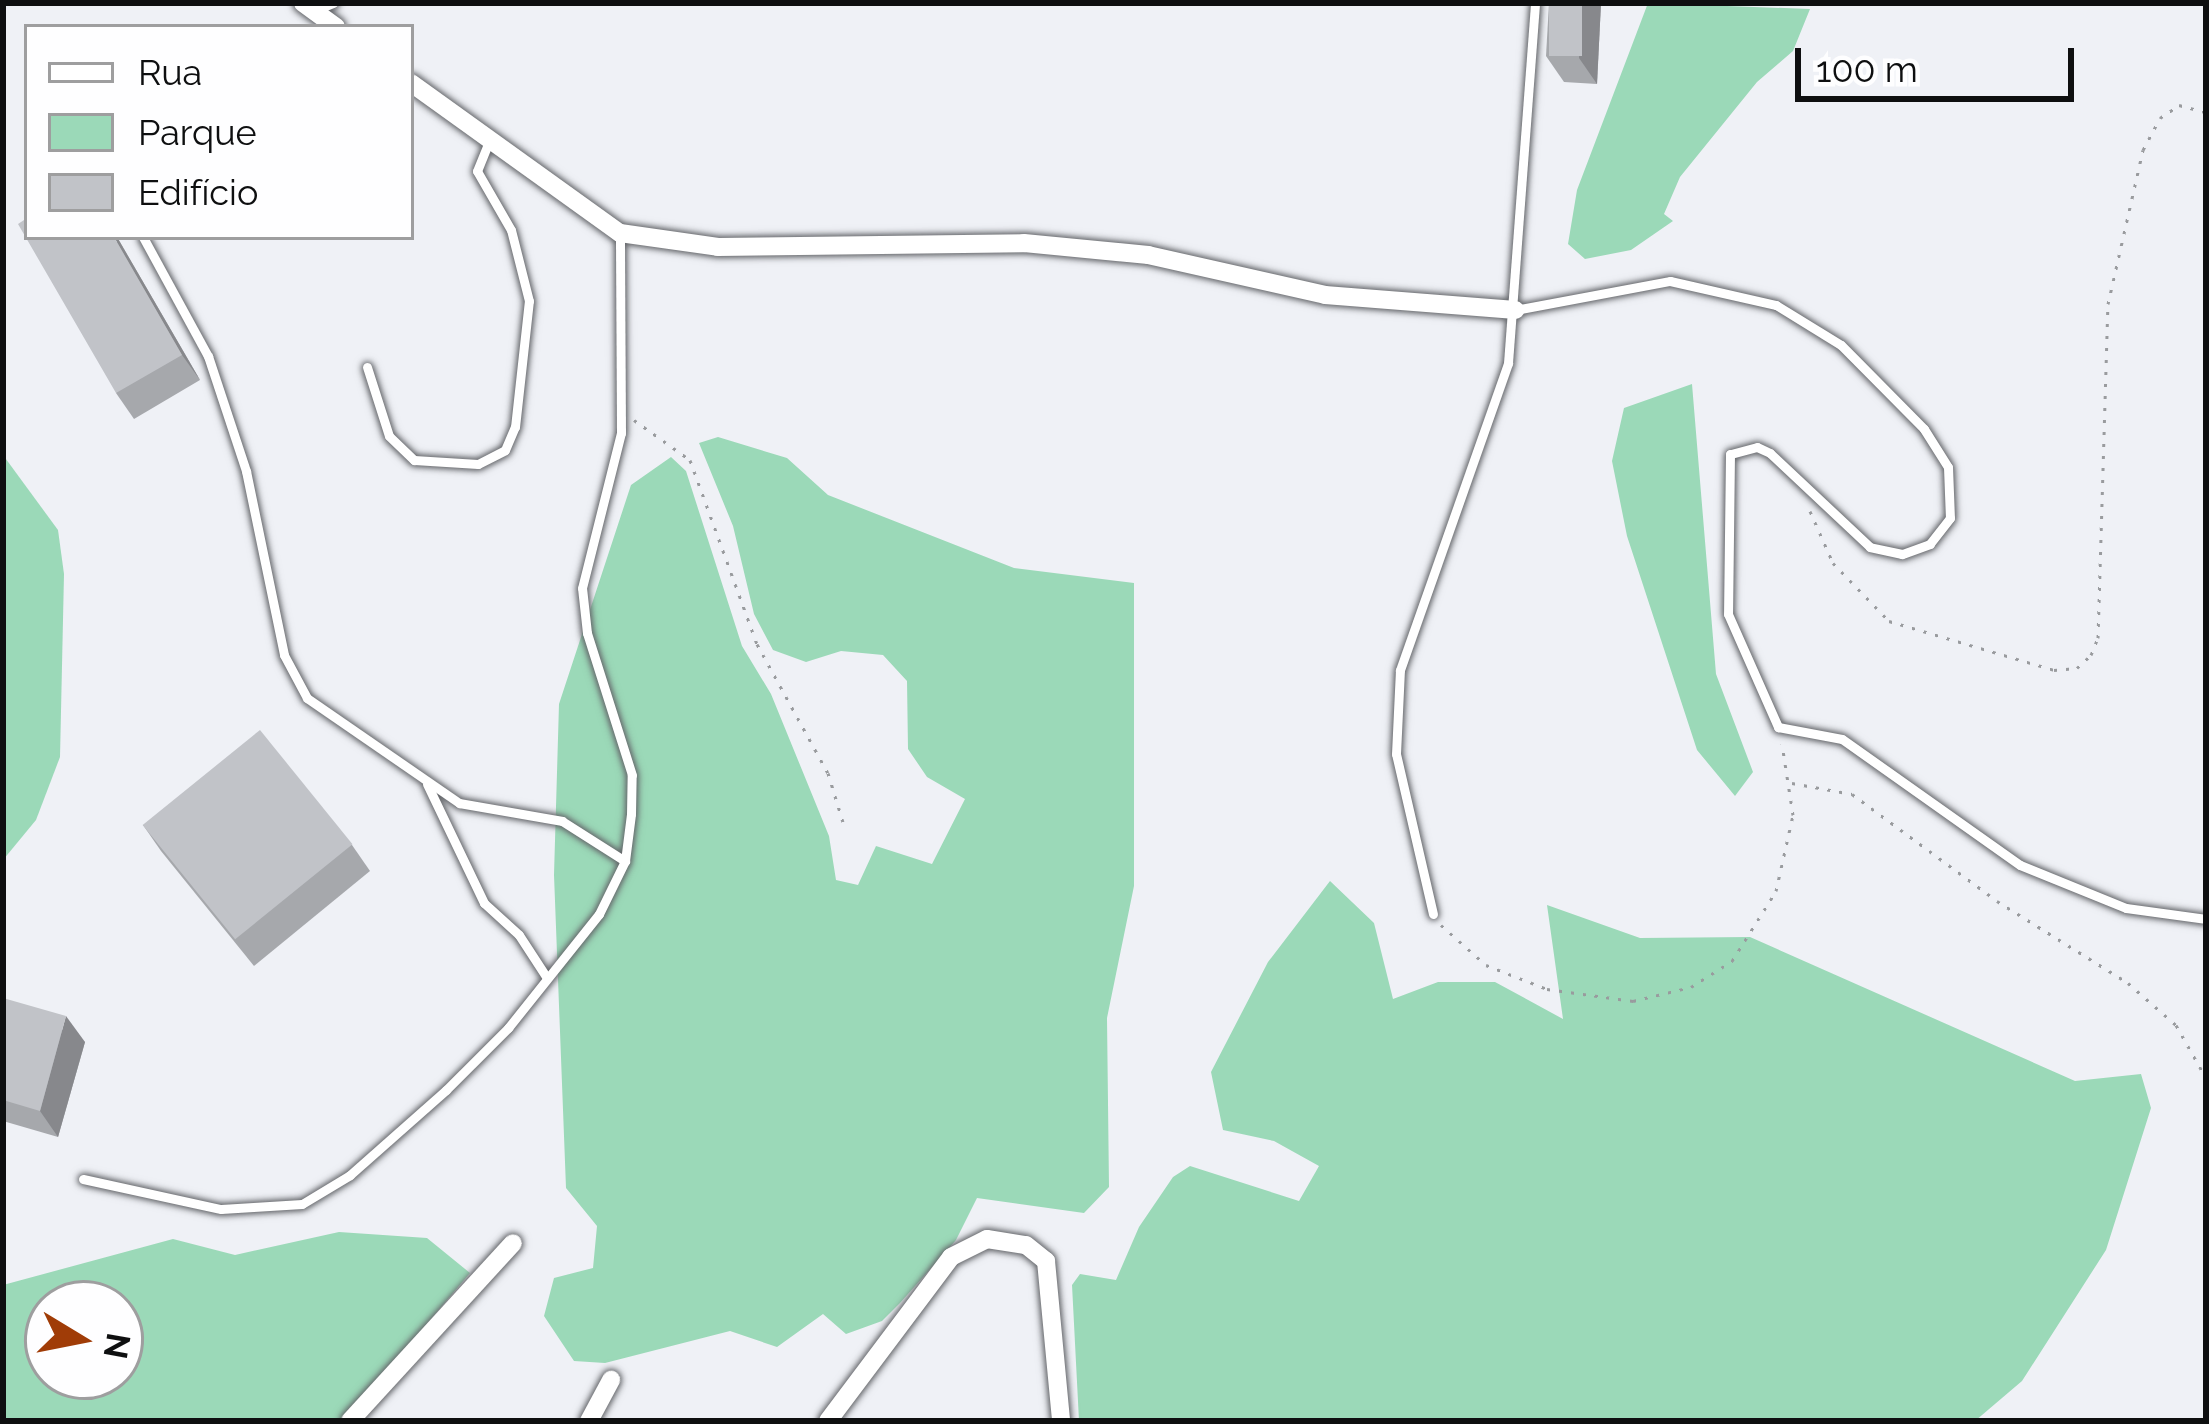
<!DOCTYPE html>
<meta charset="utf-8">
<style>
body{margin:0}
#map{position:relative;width:2209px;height:1424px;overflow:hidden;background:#eff1f6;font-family:Raleway,sans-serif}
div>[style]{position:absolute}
.green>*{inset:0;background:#9bd9b8}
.path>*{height:3px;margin-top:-1.5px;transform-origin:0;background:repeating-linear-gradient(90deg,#999b9e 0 3px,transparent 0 12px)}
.roads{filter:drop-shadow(0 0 3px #64666a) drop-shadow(0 0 3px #64666a)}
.lane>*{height:9px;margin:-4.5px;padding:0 4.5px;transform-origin:4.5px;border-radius:4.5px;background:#fff}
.street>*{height:18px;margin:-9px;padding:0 9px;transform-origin:9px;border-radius:9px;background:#fff}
.wall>*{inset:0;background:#a6a8ac}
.shaded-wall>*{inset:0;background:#87888c}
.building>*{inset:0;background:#c1c3c8;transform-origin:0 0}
span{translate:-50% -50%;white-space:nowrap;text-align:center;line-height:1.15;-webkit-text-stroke:10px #fefeff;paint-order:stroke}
.frame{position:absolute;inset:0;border:6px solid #0e0f10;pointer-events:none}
.legend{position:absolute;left:24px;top:24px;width:390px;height:216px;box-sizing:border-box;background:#fefeff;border:3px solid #9e9e9f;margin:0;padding:15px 21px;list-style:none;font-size:36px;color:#0e0f10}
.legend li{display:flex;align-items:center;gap:24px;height:60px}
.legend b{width:60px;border:3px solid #9e9e9f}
.north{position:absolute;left:24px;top:1280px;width:120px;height:120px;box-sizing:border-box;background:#fefeff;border:3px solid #9e9e9f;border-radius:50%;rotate:100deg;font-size:33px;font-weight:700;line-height:48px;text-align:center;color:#0e0f10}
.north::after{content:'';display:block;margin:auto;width:42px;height:54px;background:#a03c07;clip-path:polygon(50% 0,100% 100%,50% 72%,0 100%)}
.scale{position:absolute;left:1795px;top:48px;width:279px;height:54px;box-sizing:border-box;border:6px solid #0e0f10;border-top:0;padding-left:15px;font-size:36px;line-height:42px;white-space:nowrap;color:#0e0f10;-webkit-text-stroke:9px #fefeff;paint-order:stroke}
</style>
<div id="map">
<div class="green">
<div style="clip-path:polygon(1648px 3px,1810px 9px,1793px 51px,1757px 82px,1680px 177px,1664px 214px,1673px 221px,1631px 250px,1585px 259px,1568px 244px,1577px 190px)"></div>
<div style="clip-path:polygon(1692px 384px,1716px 674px,1753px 772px,1735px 796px,1697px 750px,1627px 536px,1612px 461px,1624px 408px)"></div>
<div style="clip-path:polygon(718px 437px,787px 458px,828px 495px,1014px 568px,1134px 583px,1134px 886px,1107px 1018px,1109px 1187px,1084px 1213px,977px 1198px,956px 1240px,900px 1303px,882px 1321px,846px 1334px,823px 1314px,777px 1347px,730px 1331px,605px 1363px,574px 1361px,544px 1316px,554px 1278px,593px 1268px,597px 1226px,566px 1188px,554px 875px,559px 704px,631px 485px,671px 457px,686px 471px,742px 646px,771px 694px,829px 836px,836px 880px,858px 885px,876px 846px,932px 864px,965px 799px,927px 777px,908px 749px,907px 681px,883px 655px,841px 651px,806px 662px,773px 650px,754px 614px,733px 526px,699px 443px)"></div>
<div style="clip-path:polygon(3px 455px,58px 530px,64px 574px,60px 757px,36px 820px,3px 860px)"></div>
<div style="clip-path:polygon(1330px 881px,1374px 923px,1393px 999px,1438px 982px,1495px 982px,1563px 1019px,1547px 905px,1640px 938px,1750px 937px,2075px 1081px,2141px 1074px,2151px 1108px,2106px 1250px,2022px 1381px,1975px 1421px,1079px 1421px,1072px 1285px,1080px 1274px,1116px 1280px,1139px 1227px,1173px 1177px,1190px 1166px,1299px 1201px,1319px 1166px,1274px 1141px,1223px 1130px,1211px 1072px,1268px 962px)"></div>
<div style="clip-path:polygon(evenodd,339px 1232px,427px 1238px,470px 1273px,344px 1421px,3px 1421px,3px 1285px,173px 1239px,235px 1255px,339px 1232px,48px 1304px,120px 1304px,120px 1376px,48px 1376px,48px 1304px)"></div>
</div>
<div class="path">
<div style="left:634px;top:420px;width:69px;rotate:35.5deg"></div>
<div style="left:690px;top:460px;width:196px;rotate:70deg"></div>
<div style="left:757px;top:644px;width:147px;rotate:61.2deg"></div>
<div style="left:828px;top:773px;width:51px;rotate:73deg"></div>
<div style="left:1810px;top:511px;width:57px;rotate:66.1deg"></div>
<div style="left:1833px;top:563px;width:81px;rotate:46deg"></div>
<div style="left:1889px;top:621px;width:172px;rotate:16.5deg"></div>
<div style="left:2054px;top:670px;width:23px;rotate:-5deg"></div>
<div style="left:2077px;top:668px;width:19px;rotate:-43deg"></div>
<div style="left:2091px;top:655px;width:18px;rotate:-68deg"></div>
<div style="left:2098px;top:638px;width:334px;rotate:-88.3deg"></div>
<div style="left:2108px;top:304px;width:158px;rotate:-77.2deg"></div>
<div style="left:2143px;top:150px;width:36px;rotate:-62deg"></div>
<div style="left:2160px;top:118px;width:23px;rotate:-34deg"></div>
<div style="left:2179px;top:105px;width:28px;rotate:15deg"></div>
<div style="left:1792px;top:783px;width:61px;rotate:10.4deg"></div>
<div style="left:1852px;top:794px;width:180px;rotate:36.4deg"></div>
<div style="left:1997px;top:901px;width:155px;rotate:32deg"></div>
<div style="left:2128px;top:983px;width:64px;rotate:41.2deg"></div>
<div style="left:2176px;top:1025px;width:61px;rotate:60.5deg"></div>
<div style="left:1441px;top:925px;width:60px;rotate:41.6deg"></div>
<div style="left:1486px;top:965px;width:66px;rotate:21.5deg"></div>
<div style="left:1547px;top:989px;width:87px;rotate:7.9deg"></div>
<div style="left:1633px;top:1001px;width:60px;rotate:-13.6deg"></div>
<div style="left:1691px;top:987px;width:49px;rotate:-32.4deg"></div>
<div style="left:1732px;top:961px;width:83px;rotate:-57.8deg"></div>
<div style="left:1776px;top:891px;width:78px;rotate:-77.4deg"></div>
<div style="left:1793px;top:815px;width:72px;rotate:-98.8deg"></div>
</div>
<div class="roads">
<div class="lane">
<div style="left:313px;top:11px;width:22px;rotate:-22deg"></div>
<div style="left:143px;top:237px;width:136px;rotate:61.4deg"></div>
<div style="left:208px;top:356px;width:121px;rotate:71.7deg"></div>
<div style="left:246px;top:471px;width:188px;rotate:78.3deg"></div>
<div style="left:284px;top:655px;width:49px;rotate:61.9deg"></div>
<div style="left:307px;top:698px;width:185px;rotate:34.6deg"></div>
<div style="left:459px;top:803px;width:105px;rotate:9.9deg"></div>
<div style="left:562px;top:821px;width:75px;rotate:32.4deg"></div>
<div style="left:1515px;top:310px;width:158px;rotate:-10.6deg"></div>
<div style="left:1670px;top:281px;width:109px;rotate:12.8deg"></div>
<div style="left:1776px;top:305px;width:76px;rotate:31.6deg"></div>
<div style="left:1841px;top:345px;width:118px;rotate:45.3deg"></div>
<div style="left:1924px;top:429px;width:45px;rotate:57.7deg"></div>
<div style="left:1948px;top:467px;width:51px;rotate:87.8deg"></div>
<div style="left:1950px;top:518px;width:33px;rotate:128deg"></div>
<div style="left:1930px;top:544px;width:30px;rotate:160deg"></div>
<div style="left:1902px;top:554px;width:33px;rotate:-168deg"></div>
<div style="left:1870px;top:547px;width:137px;rotate:-136.8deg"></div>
<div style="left:1770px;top:453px;width:14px;rotate:-155deg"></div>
<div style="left:1757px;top:447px;width:28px;rotate:165deg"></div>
<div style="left:1730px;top:454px;width:160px;rotate:90.7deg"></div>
<div style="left:1728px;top:614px;width:124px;rotate:66.1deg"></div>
<div style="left:1778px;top:727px;width:65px;rotate:10.6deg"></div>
<div style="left:1842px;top:739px;width:218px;rotate:35.3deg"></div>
<div style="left:2020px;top:865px;width:114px;rotate:22.1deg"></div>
<div style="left:2126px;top:908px;width:81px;rotate:7.8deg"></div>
<div style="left:367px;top:367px;width:72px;rotate:72.3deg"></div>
<div style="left:389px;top:436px;width:35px;rotate:44deg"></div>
<div style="left:414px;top:460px;width:64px;rotate:3.6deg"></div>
<div style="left:478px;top:464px;width:30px;rotate:-27deg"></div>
<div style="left:505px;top:450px;width:25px;rotate:-67deg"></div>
<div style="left:515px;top:427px;width:127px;rotate:-83.7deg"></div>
<div style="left:529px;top:301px;width:73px;rotate:-104.2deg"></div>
<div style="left:511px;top:230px;width:68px;rotate:-120deg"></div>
<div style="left:477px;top:171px;width:32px;rotate:-68deg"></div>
<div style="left:427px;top:784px;width:132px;rotate:64.4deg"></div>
<div style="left:484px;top:903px;width:47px;rotate:42.4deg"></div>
<div style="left:519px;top:935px;width:51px;rotate:56.9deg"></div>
<div style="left:1433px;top:914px;width:164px;rotate:-103deg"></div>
<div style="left:1396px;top:754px;width:84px;rotate:-87.3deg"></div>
<div style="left:1400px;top:670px;width:325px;rotate:-70.6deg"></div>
<div style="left:1508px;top:363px;width:361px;rotate:-85.7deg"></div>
<div style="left:83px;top:1179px;width:141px;rotate:12.3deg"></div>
<div style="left:221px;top:1209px;width:81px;rotate:-3.5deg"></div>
<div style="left:302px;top:1204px;width:56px;rotate:-31.1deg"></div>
<div style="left:350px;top:1175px;width:128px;rotate:-41.5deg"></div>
<div style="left:446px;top:1090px;width:88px;rotate:-45deg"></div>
<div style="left:508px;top:1028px;width:146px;rotate:-51.4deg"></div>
<div style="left:599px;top:914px;width:59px;rotate:-63.9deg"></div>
<div style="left:625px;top:861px;width:47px;rotate:-82.7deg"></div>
<div style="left:631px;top:814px;width:39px;rotate:-89deg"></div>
<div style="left:632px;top:775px;width:149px;rotate:-107.6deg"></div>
<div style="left:587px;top:633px;width:45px;rotate:-96.3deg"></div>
<div style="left:582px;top:588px;width:160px;rotate:-75.9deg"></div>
<div style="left:621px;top:433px;width:200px;rotate:-90.3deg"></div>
</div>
<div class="street">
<div style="left:303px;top:3px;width:41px;rotate:36deg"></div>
<div style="left:411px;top:83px;width:257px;rotate:35.7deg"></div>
<div style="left:620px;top:233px;width:99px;rotate:8.1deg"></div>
<div style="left:718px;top:247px;width:306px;rotate:-0.7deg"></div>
<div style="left:1024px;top:243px;width:125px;rotate:5.5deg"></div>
<div style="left:1148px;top:255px;width:181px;rotate:12.7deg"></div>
<div style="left:1325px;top:295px;width:191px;rotate:4.5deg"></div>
<div style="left:350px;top:1421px;width:241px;rotate:-47.5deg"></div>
<div style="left:589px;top:1421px;width:47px;rotate:-61.8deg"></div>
<div style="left:828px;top:1421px;width:205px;rotate:-53.1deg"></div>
<div style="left:951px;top:1257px;width:40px;rotate:-26.6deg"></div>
<div style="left:987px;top:1239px;width:39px;rotate:9deg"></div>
<div style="left:1026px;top:1245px;width:26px;rotate:39deg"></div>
<div style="left:1046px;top:1261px;width:161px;rotate:84.6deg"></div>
</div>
</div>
<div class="wall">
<div style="clip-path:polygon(1549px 3px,1601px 3px,1597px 84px,1564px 82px,1546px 56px)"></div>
<div style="clip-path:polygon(117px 237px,200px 380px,134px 419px,116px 393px)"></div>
<div style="clip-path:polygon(143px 825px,352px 845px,370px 871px,254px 966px,161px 851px)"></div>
<div style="clip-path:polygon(3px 998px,85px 1042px,58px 1137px,3px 1121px)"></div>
</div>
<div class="shaded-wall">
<div style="clip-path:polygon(1582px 3px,1601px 3px,1597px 84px,1579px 58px)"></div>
<div style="clip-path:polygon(114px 237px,117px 237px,200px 380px,182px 355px)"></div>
<div style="clip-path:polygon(66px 1016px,85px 1042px,58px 1137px,40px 1111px)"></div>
</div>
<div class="building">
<div style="left:1549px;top:3px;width:33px;height:53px"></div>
<div style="clip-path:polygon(27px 218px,27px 237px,114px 237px,182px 355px,116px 393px,18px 224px)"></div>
<div style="left:260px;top:730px;width:147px;height:151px;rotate:51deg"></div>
<div style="clip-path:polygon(3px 998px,66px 1016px,40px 1111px,3px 1100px)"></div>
</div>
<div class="frame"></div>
<ul class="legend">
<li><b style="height:15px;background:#fff"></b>Rua</li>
<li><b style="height:33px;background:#9bd9b8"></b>Parque</li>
<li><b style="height:33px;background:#c1c3c8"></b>Edifício</li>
</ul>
<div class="north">N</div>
<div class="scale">100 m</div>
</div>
